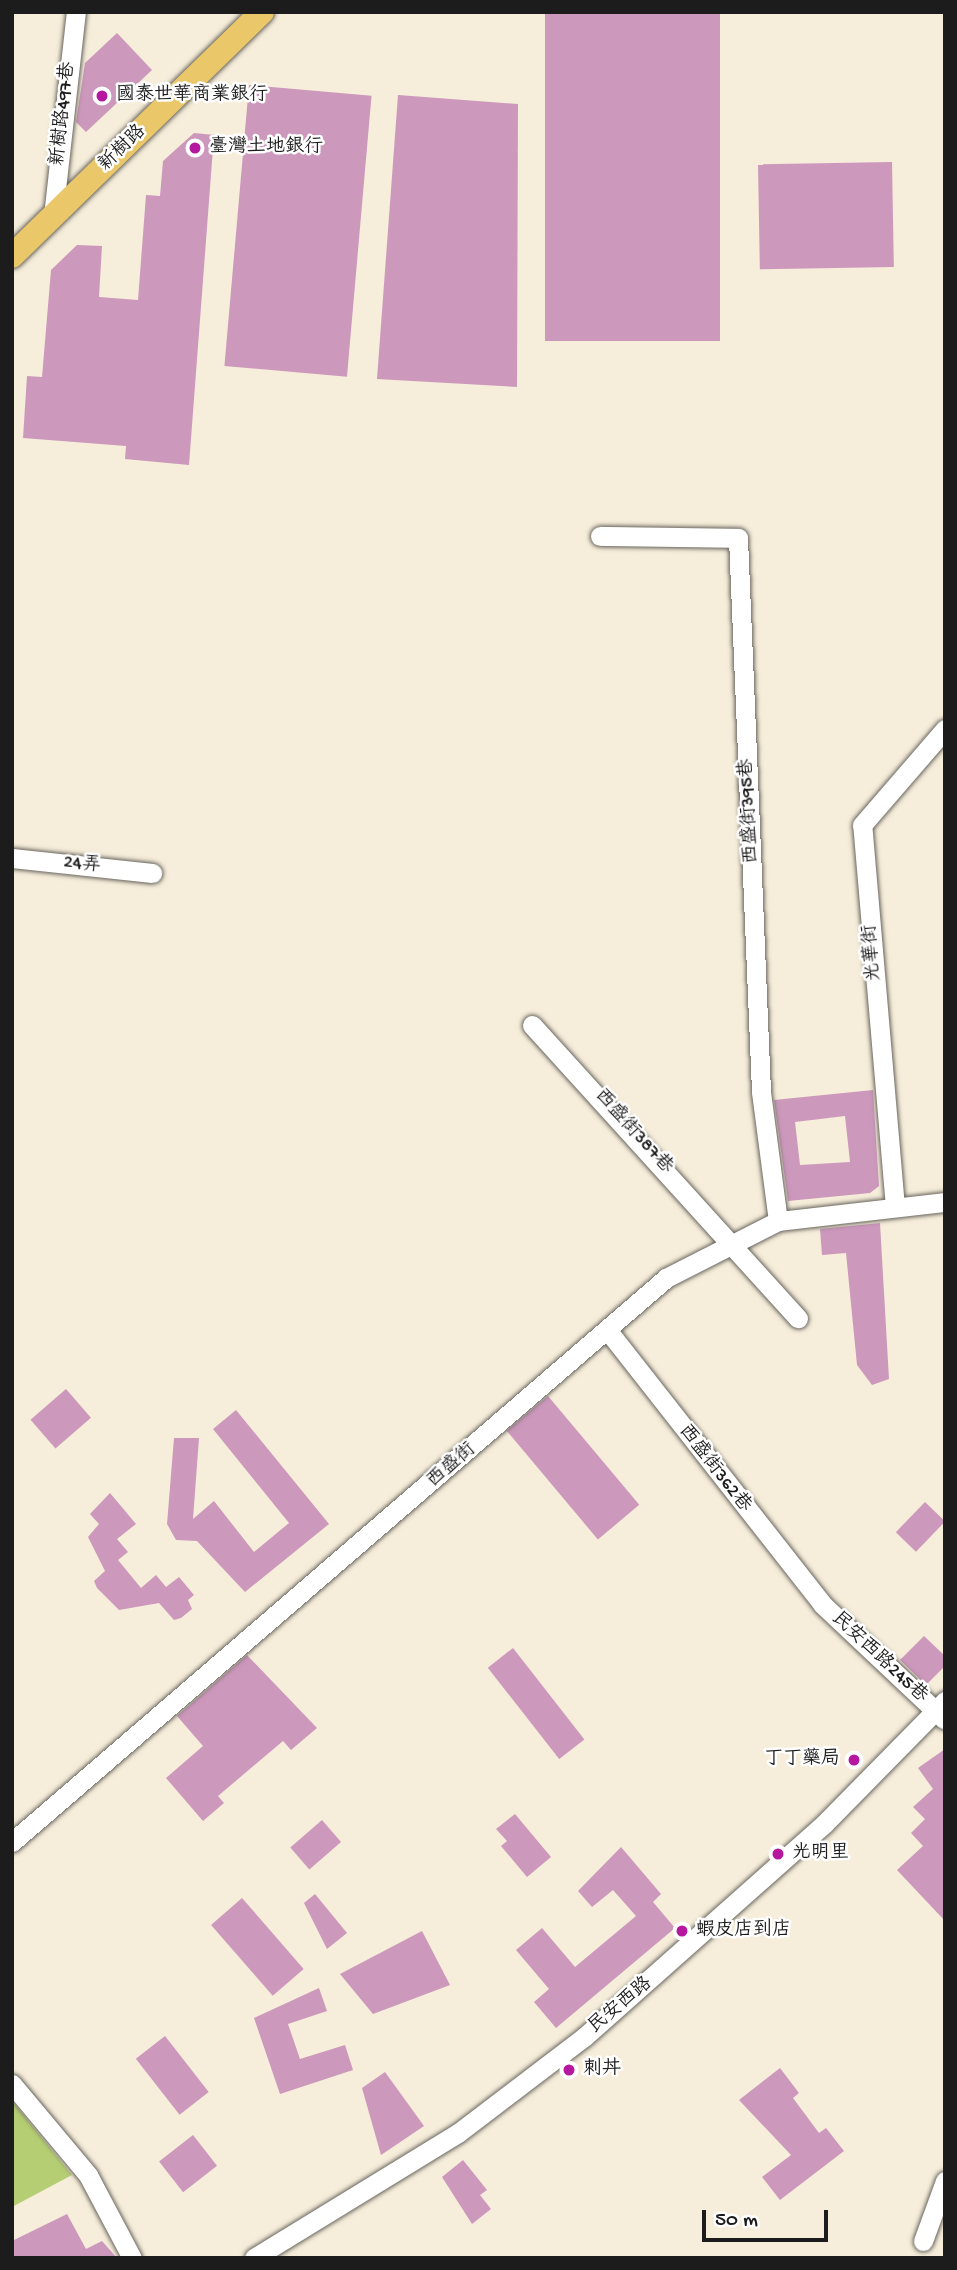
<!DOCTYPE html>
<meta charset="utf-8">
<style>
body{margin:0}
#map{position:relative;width:957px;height:2270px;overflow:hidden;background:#f6edda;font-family:"Gochi Hand","LXGW WenKai TC",sans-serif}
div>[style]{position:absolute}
.green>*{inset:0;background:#b5ce73}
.building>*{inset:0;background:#cc98bc;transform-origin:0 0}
.roads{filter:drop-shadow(0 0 2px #68655e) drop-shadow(0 0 2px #68655e)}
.minor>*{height:19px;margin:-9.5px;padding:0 9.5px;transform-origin:9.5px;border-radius:9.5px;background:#fff}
.major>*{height:24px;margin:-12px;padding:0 12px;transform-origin:12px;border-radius:12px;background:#eac769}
.dots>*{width:19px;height:19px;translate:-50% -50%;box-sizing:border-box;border:4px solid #fff;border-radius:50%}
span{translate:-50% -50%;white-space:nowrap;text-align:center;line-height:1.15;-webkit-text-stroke:5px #fff;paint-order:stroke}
.poi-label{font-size:19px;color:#1c1c1c}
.left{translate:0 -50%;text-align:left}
.right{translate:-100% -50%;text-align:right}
.street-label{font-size:19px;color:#1c1c1c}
.frame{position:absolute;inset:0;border:14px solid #1c1c1c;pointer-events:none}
.scale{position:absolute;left:702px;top:2210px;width:126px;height:32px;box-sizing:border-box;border:4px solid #1c1c1c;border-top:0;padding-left:9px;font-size:21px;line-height:24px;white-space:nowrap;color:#1c1c1c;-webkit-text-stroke:5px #fff;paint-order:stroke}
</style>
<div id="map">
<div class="green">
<div style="clip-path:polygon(12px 2101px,72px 2175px,12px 2207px)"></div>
</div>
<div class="building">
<div style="left:545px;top:12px;width:175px;height:329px"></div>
<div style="clip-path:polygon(117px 33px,152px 70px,86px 132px,76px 122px,85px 63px)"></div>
<div style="left:249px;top:85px;width:123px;height:282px;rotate:5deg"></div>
<div style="clip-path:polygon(398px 95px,518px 104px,517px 387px,377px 379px)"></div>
<div style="clip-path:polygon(194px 133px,214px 135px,189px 465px,125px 459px,126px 446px,23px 438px,27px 376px,42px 377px,51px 270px,77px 245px,102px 246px,99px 297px,138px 300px,146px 195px,160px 196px,163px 161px)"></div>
<div style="left:892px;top:162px;width:105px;height:134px;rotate:89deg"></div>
<div style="clip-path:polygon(evenodd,873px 1090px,879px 1186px,870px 1193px,788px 1201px,774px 1100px,873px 1090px,845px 1116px,850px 1162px,800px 1165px,795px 1122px,845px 1116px)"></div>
<div style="clip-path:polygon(880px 1223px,889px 1379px,872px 1385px,857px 1365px,846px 1253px,822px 1255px,820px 1229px)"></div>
<div style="left:66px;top:1389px;width:38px;height:47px;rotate:49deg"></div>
<div style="left:548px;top:1396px;width:142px;height:54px;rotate:50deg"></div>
<div style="clip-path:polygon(236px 1410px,329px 1524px,245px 1592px,197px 1541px,176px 1540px,167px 1524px,174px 1438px,199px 1438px,193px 1519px,214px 1501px,254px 1552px,289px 1523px,213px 1429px)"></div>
<div style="clip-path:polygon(110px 1493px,136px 1524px,117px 1539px,128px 1552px,118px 1560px,141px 1588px,156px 1575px,166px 1587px,179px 1577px,194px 1595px,188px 1600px,192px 1609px,181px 1618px,174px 1620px,159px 1603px,119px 1610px,97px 1588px,94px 1581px,105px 1571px,88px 1537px,99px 1524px,90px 1514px)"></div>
<div style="left:925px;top:1502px;width:28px;height:42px;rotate:44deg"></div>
<div style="clip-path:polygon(924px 1636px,945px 1656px,945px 1666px,926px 1685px,900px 1660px)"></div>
<div style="left:513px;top:1648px;width:116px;height:32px;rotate:52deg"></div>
<div style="clip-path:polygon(247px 1655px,317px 1728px,291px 1750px,283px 1741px,218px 1796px,224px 1803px,203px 1821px,166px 1778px,203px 1746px,177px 1716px)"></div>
<div style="clip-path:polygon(945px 1749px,945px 1921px,897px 1870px,923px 1846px,911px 1833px,925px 1819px,913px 1807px,933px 1789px,918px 1768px)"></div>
<div style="clip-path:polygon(515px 1814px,551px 1857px,527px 1877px,501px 1846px,507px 1841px,496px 1829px)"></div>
<div style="left:322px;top:1820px;width:29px;height:42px;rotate:49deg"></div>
<div style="clip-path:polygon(621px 1847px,661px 1894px,653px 1902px,675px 1928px,556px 2028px,534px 2002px,549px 1989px,516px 1950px,542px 1928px,575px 1967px,636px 1916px,613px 1890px,592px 1907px,578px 1891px)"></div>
<div style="clip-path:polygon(315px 1894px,347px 1933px,327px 1949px,304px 1903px)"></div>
<div style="left:242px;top:1898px;width:94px;height:41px;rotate:49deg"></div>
<div style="clip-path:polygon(422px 1931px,450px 1985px,373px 2014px,340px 1974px)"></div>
<div style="clip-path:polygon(319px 1988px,327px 2011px,288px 2024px,300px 2059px,345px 2045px,353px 2070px,280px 2094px,254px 2018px)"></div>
<div style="left:165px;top:2036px;width:71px;height:37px;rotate:52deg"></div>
<div style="clip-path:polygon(780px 2068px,799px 2093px,793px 2098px,819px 2133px,826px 2128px,844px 2151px,780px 2200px,762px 2177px,791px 2155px,739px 2100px)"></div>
<div style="clip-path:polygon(385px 2072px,424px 2126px,381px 2155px,362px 2088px)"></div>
<div style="left:193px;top:2135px;width:39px;height:43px;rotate:52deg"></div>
<div style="clip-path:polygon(463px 2160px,487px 2190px,480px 2195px,491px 2209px,472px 2224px,442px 2177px)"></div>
<div style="clip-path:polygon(67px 2214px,86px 2249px,102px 2241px,117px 2258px,12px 2258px,12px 2241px)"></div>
</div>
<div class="roads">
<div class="minor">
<div style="left:53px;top:216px;width:205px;rotate:-83.6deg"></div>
<div style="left:600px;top:536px;width:138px;rotate:0.8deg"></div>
<div style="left:738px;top:538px;width:554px;rotate:87.62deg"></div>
<div style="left:761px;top:1092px;width:130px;rotate:82.5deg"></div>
<div style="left:12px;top:858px;width:141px;rotate:6.1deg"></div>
<div style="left:532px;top:1025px;width:396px;rotate:47.8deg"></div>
<div style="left:895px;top:1207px;width:383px;rotate:-94.9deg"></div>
<div style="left:862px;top:825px;width:127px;rotate:-49.2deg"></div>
<div style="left:609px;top:1332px;width:345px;rotate:51.9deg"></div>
<div style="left:822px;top:1604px;width:168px;rotate:43.3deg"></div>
<div style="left:12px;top:1842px;width:864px;rotate:-40.77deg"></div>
<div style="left:666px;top:1278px;width:126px;rotate:-27deg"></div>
<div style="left:778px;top:1221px;width:168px;rotate:-6.5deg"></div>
<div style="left:12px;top:2084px;width:119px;rotate:50.1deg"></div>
<div style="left:88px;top:2175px;width:94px;rotate:62.1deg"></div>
<div style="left:923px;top:2241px;width:64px;rotate:-69.9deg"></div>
<div style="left:254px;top:2258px;width:239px;rotate:-31.5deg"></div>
<div style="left:458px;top:2133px;width:158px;rotate:-37.3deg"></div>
<div style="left:584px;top:2037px;width:321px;rotate:-41.6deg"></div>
<div style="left:824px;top:1824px;width:173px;rotate:-45.5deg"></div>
</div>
<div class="major">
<div style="left:12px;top:256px;width:349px;rotate:-44.3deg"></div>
</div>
</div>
<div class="dots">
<div style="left:102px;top:96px;background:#b5179e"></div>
<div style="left:195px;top:148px;background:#b5179e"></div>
<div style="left:854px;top:1760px;background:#b5179e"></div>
<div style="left:778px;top:1854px;background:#b5179e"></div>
<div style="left:682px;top:1931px;background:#b5179e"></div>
<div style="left:569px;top:2070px;background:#b5179e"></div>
</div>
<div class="poi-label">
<span class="left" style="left:116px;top:96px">國泰世華商業銀行</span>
<span class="left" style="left:209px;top:148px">臺灣土地銀行</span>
<span class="right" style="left:840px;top:1760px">丁丁藥局</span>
<span class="left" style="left:792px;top:1854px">光明里</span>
<span class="left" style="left:696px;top:1931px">蝦皮店到店</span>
<span class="left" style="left:583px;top:2070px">刺丼</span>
</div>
<div class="street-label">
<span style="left:64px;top:114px;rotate:-84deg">新樹路497巷</span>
<span style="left:123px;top:149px;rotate:-44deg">新樹路</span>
<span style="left:750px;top:811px;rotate:-93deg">西盛街395巷</span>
<span style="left:82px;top:865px;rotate:6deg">24弄</span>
<span style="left:873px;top:953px;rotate:-95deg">光華街</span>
<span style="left:633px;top:1132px;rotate:48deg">西盛街387巷</span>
<span style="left:452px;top:1466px;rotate:-41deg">西盛街</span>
<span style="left:714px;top:1469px;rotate:52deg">西盛街362巷</span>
<span style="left:879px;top:1658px;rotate:43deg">民安西路245巷</span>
<span style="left:621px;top:2006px;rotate:-40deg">民安西路</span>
</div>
<div class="frame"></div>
<div class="scale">50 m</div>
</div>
